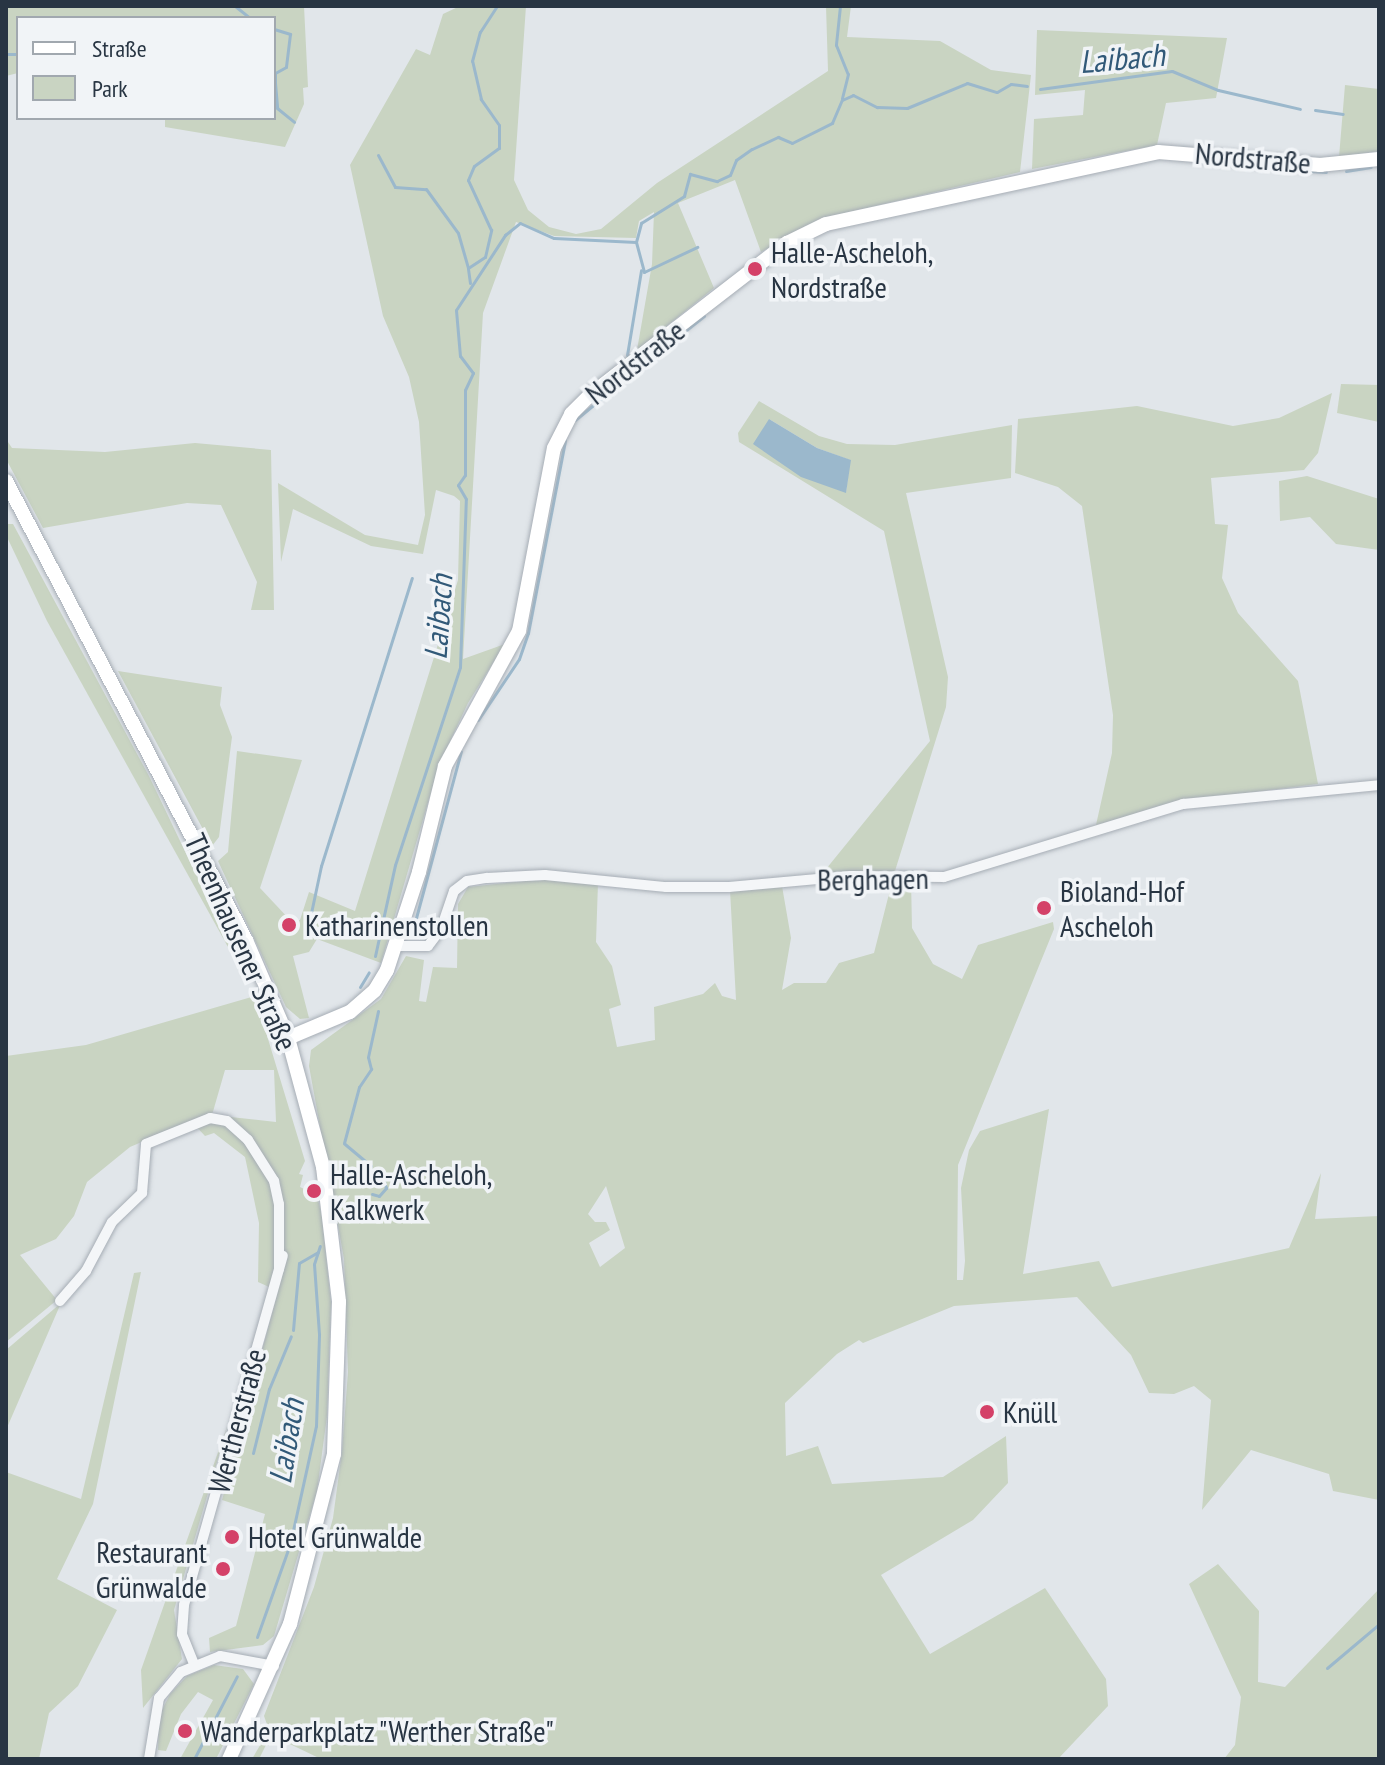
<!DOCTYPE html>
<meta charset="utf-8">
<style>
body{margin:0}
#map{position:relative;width:1385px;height:1765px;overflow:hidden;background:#e1e6ea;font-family:"PT Sans Narrow",sans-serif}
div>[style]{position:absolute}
.green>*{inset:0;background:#c9d4c2}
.water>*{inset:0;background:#9bb8cc}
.stream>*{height:3px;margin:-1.5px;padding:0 1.5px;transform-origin:1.5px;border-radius:1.5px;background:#9bb8cc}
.roads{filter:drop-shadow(0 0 2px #a6adb5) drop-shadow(0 0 2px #a6adb5)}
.street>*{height:10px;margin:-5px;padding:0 5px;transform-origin:5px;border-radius:5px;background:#f4f6f8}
.secondary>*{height:14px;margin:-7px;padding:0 7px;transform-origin:7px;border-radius:7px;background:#fff}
.dots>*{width:22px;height:22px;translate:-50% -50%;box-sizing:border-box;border:4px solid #f1f4f7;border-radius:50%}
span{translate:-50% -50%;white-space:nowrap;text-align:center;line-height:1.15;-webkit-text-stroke:7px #f1f4f7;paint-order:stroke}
.street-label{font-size:30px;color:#283543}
.poi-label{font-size:30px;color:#283543}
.left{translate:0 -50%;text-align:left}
.right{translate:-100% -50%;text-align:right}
.water-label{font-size:32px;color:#315978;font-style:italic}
.frame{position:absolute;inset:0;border:8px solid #283543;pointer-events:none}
.legend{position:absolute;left:16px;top:16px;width:260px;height:104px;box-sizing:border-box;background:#f1f4f7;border:2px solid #a1a8af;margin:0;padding:10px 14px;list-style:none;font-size:24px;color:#283543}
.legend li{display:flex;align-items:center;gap:16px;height:40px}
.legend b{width:40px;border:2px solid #a1a8af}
</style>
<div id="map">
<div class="green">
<div style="clip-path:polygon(6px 6px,304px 6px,308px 87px,303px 88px,304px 104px,285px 147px,165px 127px,165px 118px,274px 118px,274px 18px,18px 18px,18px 73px,6px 76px)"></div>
<div style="clip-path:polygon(460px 6px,526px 6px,514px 180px,528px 210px,549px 227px,576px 234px,601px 229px,657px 183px,828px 71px,826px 6px,851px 6px,847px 37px,940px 41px,991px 70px,1031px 75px,1020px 172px,824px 218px,761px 252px,735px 180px,678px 203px,714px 288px,637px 350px,652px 264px,654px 212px,639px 221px,636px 238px,554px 236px,516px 222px,483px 313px,463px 659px,505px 644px,468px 703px,439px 765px,381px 963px,317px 939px,309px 952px,293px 956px,309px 1018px,300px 1019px,286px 1007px,218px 861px,228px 852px,237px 751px,302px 760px,260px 888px,290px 920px,300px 920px,309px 892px,355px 911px,458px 580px,460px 501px,454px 496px,436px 490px,423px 554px,371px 546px,293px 509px,281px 562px,278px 483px,365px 535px,418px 545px,425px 515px,419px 422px,409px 377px,383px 316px,350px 165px,416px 49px,430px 55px,443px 14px)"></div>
<div style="clip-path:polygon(1037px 30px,1227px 38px,1216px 98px,1166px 103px,1157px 145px,1032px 169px,1034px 119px,1083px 115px,1085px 90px,1035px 95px)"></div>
<div style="clip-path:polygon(1345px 85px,1379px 89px,1379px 151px,1339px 157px)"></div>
<div style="clip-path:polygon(1341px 384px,1379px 385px,1379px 422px,1337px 413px)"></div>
<div style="clip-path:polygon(1332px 393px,1318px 453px,1304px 470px,1211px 478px,1215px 524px,1228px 525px,1222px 578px,1238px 613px,1298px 681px,1318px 784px,1183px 801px,1096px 825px,1112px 753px,1113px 715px,1082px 506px,1058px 487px,1015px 473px,1018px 419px,1137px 406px,1233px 426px,1279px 418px)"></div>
<div style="clip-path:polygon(evenodd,759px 401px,819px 436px,847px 444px,895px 445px,1012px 425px,1011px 478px,906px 493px,948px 677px,946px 707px,895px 871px,822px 874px,930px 741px,884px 531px,739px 442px,738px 433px,759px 401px,769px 419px,817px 448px,850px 460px,846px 492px,769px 419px)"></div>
<div style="clip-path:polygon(6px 439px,12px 448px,105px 452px,195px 443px,271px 450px,274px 610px,251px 610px,257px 582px,221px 505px,187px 503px,43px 528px,6px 459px)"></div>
<div style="clip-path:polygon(1307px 476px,1379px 499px,1379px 550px,1336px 544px,1310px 517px,1280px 521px,1279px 481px)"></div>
<div style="clip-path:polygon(6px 524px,13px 524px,149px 776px,248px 983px,47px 621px,6px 535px)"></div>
<div style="clip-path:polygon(118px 671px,222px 687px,220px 705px,232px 737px,219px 837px,212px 846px)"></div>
<div style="clip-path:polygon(evenodd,893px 878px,911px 879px,912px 928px,933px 964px,962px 979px,978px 945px,1053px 922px,1054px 929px,958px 1165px,957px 1280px,963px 1280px,965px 1261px,961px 1188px,969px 1150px,980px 1131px,1049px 1109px,1023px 1274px,1099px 1261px,1112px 1287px,1289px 1248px,1321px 1173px,1315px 1219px,1379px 1216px,1379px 1500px,1333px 1491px,1329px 1474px,1251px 1450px,1202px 1510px,1211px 1400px,1194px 1386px,1174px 1394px,1149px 1393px,1131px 1355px,1077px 1297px,954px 1306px,863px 1343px,859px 1340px,837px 1354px,785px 1403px,786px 1456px,818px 1446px,832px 1484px,943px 1477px,1006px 1436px,1008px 1483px,973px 1520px,881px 1575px,930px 1654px,1045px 1588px,1106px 1679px,1108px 1706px,1058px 1759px,321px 1759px,271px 1735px,259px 1759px,252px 1759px,269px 1730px,264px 1716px,314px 1587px,333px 1518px,342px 1451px,348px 1372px,344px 1259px,309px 1066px,311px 1050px,381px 999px,406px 956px,424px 960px,419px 1001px,426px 1002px,433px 967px,457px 968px,458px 904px,468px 887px,544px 879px,598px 883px,596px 942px,612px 966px,621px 1005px,609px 1009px,617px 1047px,655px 1040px,654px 1007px,703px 994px,715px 983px,722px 996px,736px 1000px,730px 890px,782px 886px,791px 938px,782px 990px,794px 983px,826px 983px,839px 963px,874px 953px,893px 878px,606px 1186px,625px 1248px,600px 1267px,589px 1243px,610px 1230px,606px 1222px,595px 1222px,588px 1214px,606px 1186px)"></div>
<div style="clip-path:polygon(evenodd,255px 996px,305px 1161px,299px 1174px,303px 1175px,300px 1187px,317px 1195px,322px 1217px,331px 1303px,327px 1416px,317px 1491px,274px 1636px,263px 1645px,210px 1652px,209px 1638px,236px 1626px,265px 1514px,222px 1500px,278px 1291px,258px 1282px,259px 1223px,245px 1157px,214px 1133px,205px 1136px,191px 1121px,130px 1147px,87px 1182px,74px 1216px,56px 1239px,20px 1255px,57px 1300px,6px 1342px,6px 1056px,86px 1045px,255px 996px,225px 1070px,274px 1070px,276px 1122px,212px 1115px,225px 1070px)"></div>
<div style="clip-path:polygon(141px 1272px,93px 1504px,57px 1579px,117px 1610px,78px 1686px,49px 1713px,39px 1759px,6px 1759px,6px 1472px,81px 1499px,134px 1273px)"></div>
<div style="clip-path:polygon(61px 1303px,22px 1393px,6px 1430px,6px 1350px)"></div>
<div style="clip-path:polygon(228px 1424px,174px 1610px,182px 1659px,143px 1708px,141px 1670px)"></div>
<div style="clip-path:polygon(1218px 1564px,1259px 1611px,1258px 1682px,1285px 1687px,1379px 1589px,1379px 1759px,1224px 1759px,1235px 1745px,1241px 1697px,1189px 1584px)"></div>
<div style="clip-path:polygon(214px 1665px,243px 1669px,254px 1684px,216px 1759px,180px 1759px,213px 1700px,198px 1692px,181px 1714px,166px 1751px,158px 1750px,159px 1716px,170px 1694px,187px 1676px)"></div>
</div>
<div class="water">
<div style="clip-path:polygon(769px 419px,817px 448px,851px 460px,846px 493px,801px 477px,753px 444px)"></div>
</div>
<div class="stream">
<div style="left:235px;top:6px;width:19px;rotate:39deg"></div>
<div style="left:840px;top:6px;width:39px;rotate:96deg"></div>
<div style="left:836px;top:45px;width:31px;rotate:68deg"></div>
<div style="left:848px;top:74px;width:25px;rotate:104deg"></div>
<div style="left:274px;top:29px;width:17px;rotate:17deg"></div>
<div style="left:290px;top:34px;width:33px;rotate:97deg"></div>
<div style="left:286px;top:67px;width:13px;rotate:151deg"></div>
<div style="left:275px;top:73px;width:10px;rotate:90deg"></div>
<div style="left:275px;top:83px;width:25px;rotate:85deg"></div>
<div style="left:277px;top:108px;width:22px;rotate:39deg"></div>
<div style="left:6px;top:54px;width:12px"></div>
<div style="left:1040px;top:89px;width:133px;rotate:-7.8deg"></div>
<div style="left:1172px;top:71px;width:50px;rotate:22.4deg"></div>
<div style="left:1218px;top:90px;width:84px;rotate:13deg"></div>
<div style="left:1315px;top:110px;width:28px;rotate:8deg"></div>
<div style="left:378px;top:155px;width:36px;rotate:62deg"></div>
<div style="left:395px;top:187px;width:31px;rotate:4deg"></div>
<div style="left:426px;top:189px;width:54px;rotate:54deg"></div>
<div style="left:458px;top:233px;width:36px;rotate:74deg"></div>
<div style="left:1278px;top:169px;width:48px;rotate:3.6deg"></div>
<div style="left:1346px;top:171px;width:25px;rotate:-9deg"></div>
<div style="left:636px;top:242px;width:31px;rotate:75deg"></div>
<div style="left:644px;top:272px;width:59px;rotate:-25.3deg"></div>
<div style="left:470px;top:283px;width:15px;rotate:-98deg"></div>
<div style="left:468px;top:268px;width:20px;rotate:-33deg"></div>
<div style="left:485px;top:257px;width:28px;rotate:-77deg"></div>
<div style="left:491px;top:230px;width:55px;rotate:-114.7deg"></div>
<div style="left:468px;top:180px;width:15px;rotate:-67deg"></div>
<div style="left:474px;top:166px;width:31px;rotate:-36deg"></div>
<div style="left:499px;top:148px;width:23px;rotate:-90deg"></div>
<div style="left:499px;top:125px;width:32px;rotate:-125deg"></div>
<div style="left:481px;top:99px;width:39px;rotate:-103deg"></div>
<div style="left:472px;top:61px;width:30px;rotate:-75deg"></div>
<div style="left:480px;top:32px;width:31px;rotate:-57deg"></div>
<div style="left:627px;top:355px;width:86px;rotate:-80.6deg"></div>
<div style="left:632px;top:373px;width:92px;rotate:-38.4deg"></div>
<div style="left:575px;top:420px;width:58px;rotate:-39.4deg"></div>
<div style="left:478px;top:720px;width:73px;rotate:-56.1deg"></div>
<div style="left:519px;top:659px;width:28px;rotate:-71deg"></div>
<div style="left:528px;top:633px;width:196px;rotate:-79.1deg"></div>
<div style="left:311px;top:913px;width:48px;rotate:-78deg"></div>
<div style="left:321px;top:866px;width:302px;rotate:-72.5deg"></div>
<div style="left:413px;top:929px;width:184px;rotate:-74.9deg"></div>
<div style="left:375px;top:956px;width:93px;rotate:-77.6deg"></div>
<div style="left:395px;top:865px;width:208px;rotate:-71.8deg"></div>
<div style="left:460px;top:667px;width:168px;rotate:-88deg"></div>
<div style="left:466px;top:499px;width:16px;rotate:-120deg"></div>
<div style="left:458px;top:485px;width:12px;rotate:-55deg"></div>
<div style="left:465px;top:475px;width:85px;rotate:-90deg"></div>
<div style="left:465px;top:390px;width:19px;rotate:-65deg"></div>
<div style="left:473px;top:373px;width:21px;rotate:-127deg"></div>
<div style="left:460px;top:356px;width:46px;rotate:-95deg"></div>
<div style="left:456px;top:310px;width:90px;rotate:-56.8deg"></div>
<div style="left:505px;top:235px;width:19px;rotate:-39deg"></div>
<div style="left:520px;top:223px;width:37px;rotate:24deg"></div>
<div style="left:554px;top:238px;width:82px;rotate:2.8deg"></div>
<div style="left:636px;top:242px;width:20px;rotate:-75deg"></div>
<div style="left:641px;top:223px;width:51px;rotate:-32.1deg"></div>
<div style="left:684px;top:196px;width:23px;rotate:-75deg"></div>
<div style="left:690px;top:174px;width:28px;rotate:15deg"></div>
<div style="left:717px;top:181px;width:14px;rotate:-25deg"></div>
<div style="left:730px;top:175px;width:16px;rotate:-68deg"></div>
<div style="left:736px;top:160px;width:19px;rotate:-35deg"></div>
<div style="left:752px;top:149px;width:29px;rotate:-25deg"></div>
<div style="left:778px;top:137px;width:15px;rotate:23deg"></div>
<div style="left:792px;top:143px;width:45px;rotate:-26.6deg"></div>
<div style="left:832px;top:123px;width:25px;rotate:-67deg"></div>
<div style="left:842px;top:100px;width:12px;rotate:-24deg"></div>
<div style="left:853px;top:95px;width:27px;rotate:27deg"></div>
<div style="left:877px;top:107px;width:30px;rotate:2deg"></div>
<div style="left:907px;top:108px;width:65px;rotate:-22.6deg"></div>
<div style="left:967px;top:83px;width:31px;rotate:17deg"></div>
<div style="left:997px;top:92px;width:16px;rotate:-30deg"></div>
<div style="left:1011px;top:84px;width:16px;rotate:7deg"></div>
<div style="left:360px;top:987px;width:17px;rotate:-59deg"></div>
<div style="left:371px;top:1166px;width:35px;rotate:-140deg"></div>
<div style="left:344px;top:1143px;width:58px;rotate:-75deg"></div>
<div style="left:359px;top:1087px;width:22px;rotate:-56deg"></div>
<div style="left:371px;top:1069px;width:12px;rotate:-104deg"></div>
<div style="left:368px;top:1057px;width:47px;rotate:-77.7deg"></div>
<div style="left:372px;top:1194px;width:7px;rotate:16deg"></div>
<div style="left:379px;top:1196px;width:11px;rotate:-49deg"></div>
<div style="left:386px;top:1188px;width:14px;rotate:-107deg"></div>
<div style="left:345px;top:1216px;width:26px;rotate:-43deg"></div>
<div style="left:293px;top:1330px;width:67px;rotate:-84.9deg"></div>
<div style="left:299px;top:1263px;width:22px;rotate:-30deg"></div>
<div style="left:253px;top:1453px;width:66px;rotate:-76deg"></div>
<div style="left:269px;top:1389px;width:57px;rotate:-67.5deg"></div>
<div style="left:257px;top:1637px;width:99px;rotate:-70.5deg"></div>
<div style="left:290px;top:1544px;width:121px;rotate:-77.6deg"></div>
<div style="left:316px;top:1426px;width:92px;rotate:-88.1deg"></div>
<div style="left:319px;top:1334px;width:70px;rotate:-94.1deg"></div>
<div style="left:314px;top:1264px;width:19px;rotate:-72deg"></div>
<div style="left:1327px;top:1668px;width:68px;rotate:-40.2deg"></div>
<div style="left:194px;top:1759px;width:93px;rotate:-62.6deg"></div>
</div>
<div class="roads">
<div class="street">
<div style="left:396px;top:946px;width:32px"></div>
<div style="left:428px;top:946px;width:21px;rotate:-53deg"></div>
<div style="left:441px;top:929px;width:40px;rotate:-71.1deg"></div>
<div style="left:454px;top:891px;width:16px;rotate:-38deg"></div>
<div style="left:467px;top:881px;width:20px;rotate:-9deg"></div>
<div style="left:487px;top:878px;width:58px;rotate:-3deg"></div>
<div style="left:545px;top:875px;width:122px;rotate:5.7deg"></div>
<div style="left:666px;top:887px;width:63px"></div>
<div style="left:729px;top:887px;width:122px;rotate:-5.2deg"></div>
<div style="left:851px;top:876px;width:93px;rotate:0.6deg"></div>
<div style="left:944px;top:877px;width:250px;rotate:-17deg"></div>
<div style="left:1183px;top:804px;width:197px;rotate:-5.5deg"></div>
<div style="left:60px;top:1301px;width:40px;rotate:-49deg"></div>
<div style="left:86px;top:1271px;width:55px;rotate:-62deg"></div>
<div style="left:112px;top:1222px;width:42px;rotate:-44deg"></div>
<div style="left:142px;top:1193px;width:49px;rotate:-85.3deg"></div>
<div style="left:146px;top:1144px;width:69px;rotate:-22.1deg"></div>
<div style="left:210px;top:1118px;width:17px;rotate:10deg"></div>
<div style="left:227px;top:1121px;width:28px;rotate:42deg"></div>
<div style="left:248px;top:1140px;width:49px;rotate:57.6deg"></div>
<div style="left:274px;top:1181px;width:24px;rotate:78deg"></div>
<div style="left:279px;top:1204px;width:65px;rotate:90deg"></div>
<div style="left:194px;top:1664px;width:32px;rotate:-112deg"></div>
<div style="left:182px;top:1634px;width:29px;rotate:-86deg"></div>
<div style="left:184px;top:1605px;width:363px;rotate:-74.2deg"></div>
<div style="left:149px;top:1759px;width:62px;rotate:-80.7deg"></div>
<div style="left:159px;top:1698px;width:34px;rotate:-50deg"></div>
<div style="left:181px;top:1672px;width:42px;rotate:-22.3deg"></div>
<div style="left:220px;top:1656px;width:55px;rotate:10.5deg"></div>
</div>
<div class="secondary">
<div style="left:6px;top:481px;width:518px;rotate:62.4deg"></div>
<div style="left:246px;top:940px;width:107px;rotate:66.8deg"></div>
<div style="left:288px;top:1038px;width:134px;rotate:74.8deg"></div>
<div style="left:323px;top:1167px;width:136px;rotate:83.2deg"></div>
<div style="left:339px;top:1302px;width:152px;rotate:91.9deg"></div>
<div style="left:334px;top:1454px;width:176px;rotate:104.5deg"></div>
<div style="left:290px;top:1624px;width:148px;rotate:114.3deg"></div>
<div style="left:288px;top:1038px;width:67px;rotate:-22.8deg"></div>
<div style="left:350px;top:1012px;width:33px;rotate:-41deg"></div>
<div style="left:375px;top:990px;width:23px;rotate:-59deg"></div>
<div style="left:387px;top:970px;width:103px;rotate:-71.9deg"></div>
<div style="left:419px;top:872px;width:109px;rotate:-76.2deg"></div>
<div style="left:445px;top:766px;width:154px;rotate:-61.3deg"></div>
<div style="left:519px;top:631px;width:186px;rotate:-79.2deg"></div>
<div style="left:554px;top:448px;width:38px;rotate:-63deg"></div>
<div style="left:571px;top:414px;width:27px;rotate:-45deg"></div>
<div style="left:590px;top:395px;width:249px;rotate:-37.7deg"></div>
<div style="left:787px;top:243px;width:43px;rotate:-26deg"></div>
<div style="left:826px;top:224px;width:340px;rotate:-12.2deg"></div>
<div style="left:1158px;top:152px;width:163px;rotate:4.6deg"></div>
<div style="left:1320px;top:165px;width:59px;rotate:-5.8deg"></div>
</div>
</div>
<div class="dots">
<div style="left:755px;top:269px;background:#d44168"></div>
<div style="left:1044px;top:908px;background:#d44168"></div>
<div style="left:289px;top:925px;background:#d44168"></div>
<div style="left:314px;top:1191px;background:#d44168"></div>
<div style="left:987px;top:1412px;background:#d44168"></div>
<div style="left:232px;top:1537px;background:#d44168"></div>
<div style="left:223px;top:1569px;background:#d44168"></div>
<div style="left:185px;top:1731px;background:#d44168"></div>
</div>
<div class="street-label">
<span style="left:1253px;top:158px;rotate:5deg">Nordstraße</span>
<span style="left:635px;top:362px;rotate:-38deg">Nordstraße</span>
<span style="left:873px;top:879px;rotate:-1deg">Berghagen</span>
<span style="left:241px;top:942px;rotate:66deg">Theenhausener Straße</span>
<span style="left:237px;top:1421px;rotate:-75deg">Wertherstraße</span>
</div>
<div class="poi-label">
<span class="left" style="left:771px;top:269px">Halle-Ascheloh,<br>Nordstraße</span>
<span class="left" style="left:1060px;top:908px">Bioland-Hof<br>Ascheloh</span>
<span class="left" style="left:305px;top:925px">Katharinenstollen</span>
<span class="left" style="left:330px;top:1191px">Halle-Ascheloh,<br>Kalkwerk</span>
<span class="left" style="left:1003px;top:1412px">Knüll</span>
<span class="left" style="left:248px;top:1537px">Hotel Grünwalde</span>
<span class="right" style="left:207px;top:1569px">Restaurant<br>Grünwalde</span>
<span class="left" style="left:201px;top:1731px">Wanderparkplatz "Werther Straße"</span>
</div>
<div class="water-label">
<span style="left:1122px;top:58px;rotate:-5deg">Laibach</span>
<span style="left:438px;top:617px;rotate:-86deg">Laibach</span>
<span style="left:286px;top:1441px;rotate:-81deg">Laibach</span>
</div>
<div class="frame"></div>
<ul class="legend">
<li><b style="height:10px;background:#fff"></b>Straße</li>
<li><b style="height:22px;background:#c9d4c2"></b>Park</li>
</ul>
</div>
